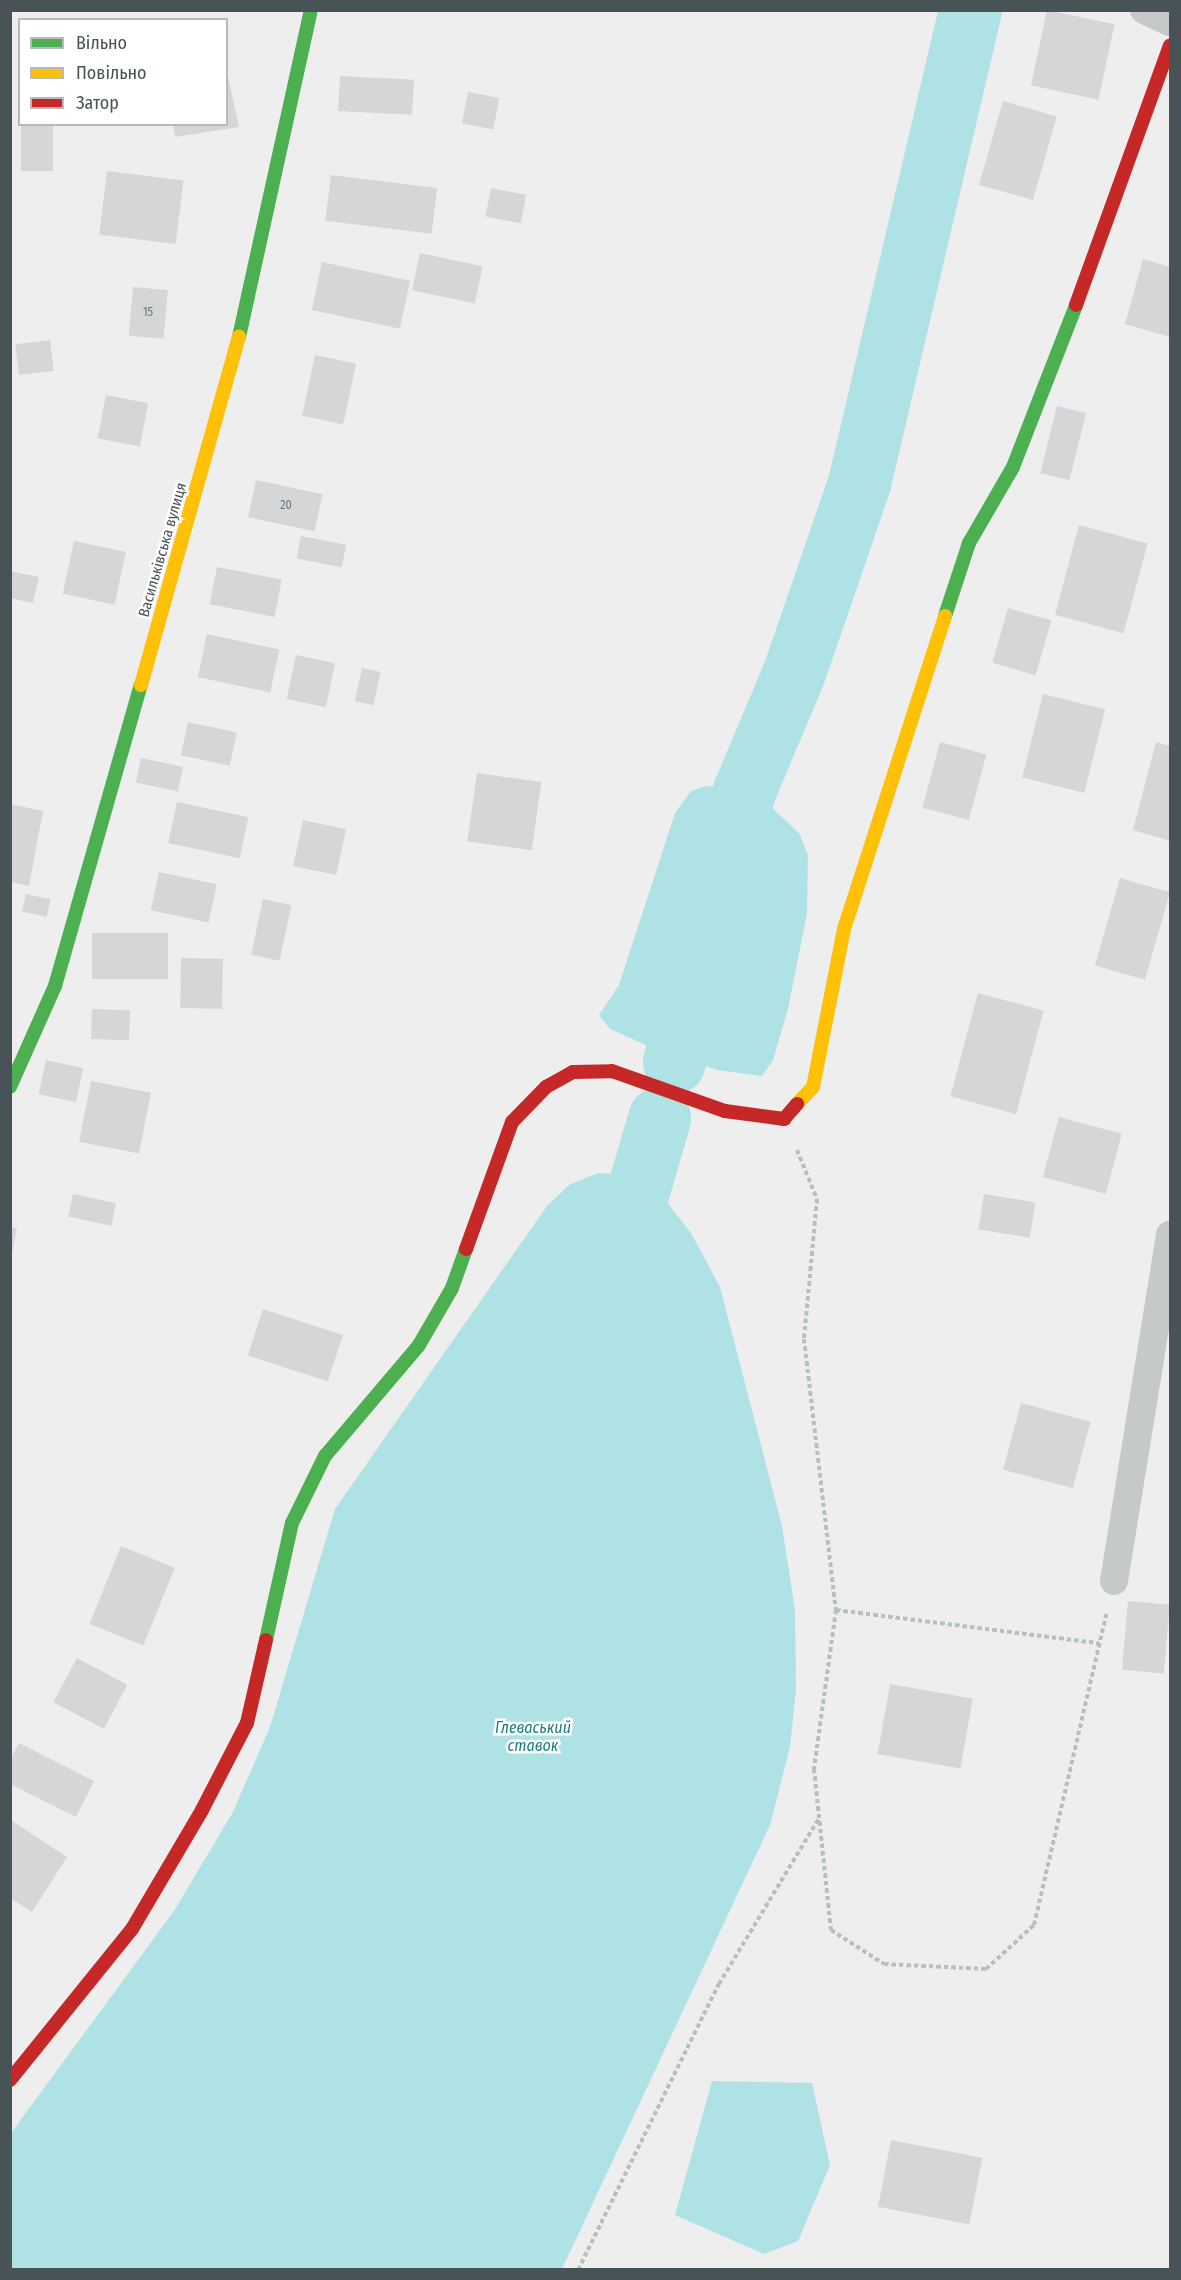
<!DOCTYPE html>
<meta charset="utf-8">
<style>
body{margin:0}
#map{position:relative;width:1181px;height:2280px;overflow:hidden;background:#efeeee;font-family:"Fira Sans Condensed",sans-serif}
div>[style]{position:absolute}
.water>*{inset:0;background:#aee2e5}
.river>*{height:63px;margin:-31.5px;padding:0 31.5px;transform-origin:31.5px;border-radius:31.5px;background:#aee2e5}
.building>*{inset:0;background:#d5d6d7;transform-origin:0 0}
.path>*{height:4px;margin-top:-2px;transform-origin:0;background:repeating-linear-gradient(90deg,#b6c1bc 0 4.5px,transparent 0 7.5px)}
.street>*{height:28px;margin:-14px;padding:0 14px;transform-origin:14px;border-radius:14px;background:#c6c9c9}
.fast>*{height:14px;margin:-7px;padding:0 7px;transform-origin:7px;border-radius:7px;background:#4caf50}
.slow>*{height:14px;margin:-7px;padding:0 7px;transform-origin:7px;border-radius:7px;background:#ffc107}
.jam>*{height:14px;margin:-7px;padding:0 7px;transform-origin:7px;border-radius:7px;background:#c62828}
span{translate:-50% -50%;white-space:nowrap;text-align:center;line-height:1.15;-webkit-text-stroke:5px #fff;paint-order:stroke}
.number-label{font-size:12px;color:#6d7579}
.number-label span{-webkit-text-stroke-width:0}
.street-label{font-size:15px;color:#485358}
.water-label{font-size:16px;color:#1a7e83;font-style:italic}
.frame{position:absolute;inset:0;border:12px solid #485358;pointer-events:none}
.legend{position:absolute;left:18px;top:18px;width:210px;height:108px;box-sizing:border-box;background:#fff;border:2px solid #b6babc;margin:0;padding:8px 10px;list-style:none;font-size:18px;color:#485358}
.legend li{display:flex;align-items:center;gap:12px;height:30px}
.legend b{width:30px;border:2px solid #b6babc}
</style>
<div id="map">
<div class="water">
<div style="clip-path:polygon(706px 786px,744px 791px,769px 805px,799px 833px,808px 855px,807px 913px,788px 1009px,773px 1060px,762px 1076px,717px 1070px,646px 1045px,610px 1029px,599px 1015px,619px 985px,675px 813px,691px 791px)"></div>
<div style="clip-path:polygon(598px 1173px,629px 1175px,662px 1196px,691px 1233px,720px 1287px,782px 1526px,795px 1610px,796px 1690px,790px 1747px,770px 1825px,562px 2269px,11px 2269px,11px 2133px,174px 1911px,233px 1812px,270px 1727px,335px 1509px,547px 1206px,569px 1185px)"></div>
<div style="clip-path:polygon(712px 2081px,812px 2083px,830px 2165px,798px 2241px,764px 2254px,675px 2215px)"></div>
</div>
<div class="river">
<div style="left:723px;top:875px;width:87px;rotate:-76deg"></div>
<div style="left:744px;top:791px;width:129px;rotate:-67.2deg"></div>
<div style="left:794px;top:672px;width:200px;rotate:-71deg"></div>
<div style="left:859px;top:483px;width:486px;rotate:-76.8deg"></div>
<div style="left:674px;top:1062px;width:93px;rotate:-75.1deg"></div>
<div style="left:617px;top:1263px;width:151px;rotate:-73.8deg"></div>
</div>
<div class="building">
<div style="left:1047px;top:10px;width:69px;height:77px;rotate:12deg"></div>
<div style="clip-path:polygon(226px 67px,239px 127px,175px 137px,173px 124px,226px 124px)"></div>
<div style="left:340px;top:76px;width:74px;height:35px;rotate:3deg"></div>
<div style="left:468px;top:92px;width:32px;height:32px;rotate:11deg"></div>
<div style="left:1003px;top:101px;width:56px;height:87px;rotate:16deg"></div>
<div style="left:21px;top:124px;width:32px;height:47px"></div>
<div style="left:107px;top:171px;width:77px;height:64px;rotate:7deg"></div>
<div style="left:331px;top:175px;width:107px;height:46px;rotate:7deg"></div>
<div style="left:491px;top:188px;width:36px;height:29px;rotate:11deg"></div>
<div style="left:420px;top:253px;width:64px;height:38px;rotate:12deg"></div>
<div style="clip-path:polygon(1143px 259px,1170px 267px,1170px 337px,1125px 324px)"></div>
<div style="left:322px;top:262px;width:90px;height:49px;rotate:12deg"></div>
<div style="left:133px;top:287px;width:35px;height:49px;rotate:5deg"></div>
<div style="left:50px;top:340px;width:31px;height:35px;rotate:83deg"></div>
<div style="left:315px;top:355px;width:42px;height:62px;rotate:12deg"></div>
<div style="left:106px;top:395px;width:43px;height:44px;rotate:11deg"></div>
<div style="left:1057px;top:406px;width:30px;height:69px;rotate:14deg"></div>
<div style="left:256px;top:480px;width:68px;height:38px;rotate:12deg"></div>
<div style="left:1079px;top:525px;width:71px;height:93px;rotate:15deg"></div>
<div style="left:301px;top:536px;width:46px;height:23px;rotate:11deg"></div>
<div style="left:74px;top:541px;width:53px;height:54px;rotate:12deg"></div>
<div style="left:217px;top:567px;width:66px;height:38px;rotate:11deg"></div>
<div style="clip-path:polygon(10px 571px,39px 577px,33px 603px,10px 598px)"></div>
<div style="left:1008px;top:608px;width:45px;height:57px;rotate:16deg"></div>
<div style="left:207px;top:634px;width:74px;height:44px;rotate:12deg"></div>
<div style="left:296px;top:655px;width:40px;height:45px;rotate:12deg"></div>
<div style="left:362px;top:668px;width:19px;height:34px;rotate:12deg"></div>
<div style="left:1043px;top:694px;width:64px;height:86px;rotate:14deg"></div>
<div style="left:188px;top:722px;width:50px;height:34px;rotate:12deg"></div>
<div style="left:940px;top:742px;width:48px;height:68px;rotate:15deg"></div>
<div style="clip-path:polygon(1156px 742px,1170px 746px,1170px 841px,1133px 830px)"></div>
<div style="left:141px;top:758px;width:43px;height:25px;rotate:12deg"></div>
<div style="left:477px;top:773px;width:65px;height:69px;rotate:8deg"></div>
<div style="left:177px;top:802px;width:73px;height:42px;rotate:12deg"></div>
<div style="clip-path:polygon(10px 804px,43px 811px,29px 886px,10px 882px)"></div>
<div style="left:303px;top:820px;width:44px;height:47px;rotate:12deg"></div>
<div style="left:159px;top:872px;width:59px;height:39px;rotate:12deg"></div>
<div style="left:1120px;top:878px;width:52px;height:91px;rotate:16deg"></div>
<div style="left:26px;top:894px;width:25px;height:18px;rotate:12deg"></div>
<div style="left:263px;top:899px;width:29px;height:57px;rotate:12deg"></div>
<div style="left:92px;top:933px;width:76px;height:46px"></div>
<div style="left:181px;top:958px;width:42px;height:50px;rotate:1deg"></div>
<div style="left:978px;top:993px;width:68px;height:107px;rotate:15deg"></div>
<div style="left:92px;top:1009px;width:38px;height:30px;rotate:2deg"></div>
<div style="left:46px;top:1060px;width:38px;height:35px;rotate:12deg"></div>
<div style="left:91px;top:1081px;width:61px;height:62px;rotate:11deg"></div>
<div style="left:1059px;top:1117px;width:65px;height:62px;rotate:15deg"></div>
<div style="left:73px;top:1194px;width:44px;height:23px;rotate:12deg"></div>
<div style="left:984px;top:1194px;width:52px;height:36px;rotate:9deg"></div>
<div style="clip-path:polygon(10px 1227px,17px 1228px,12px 1253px,10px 1253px)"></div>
<div style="left:263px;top:1309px;width:84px;height:49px;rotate:18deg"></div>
<div style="left:1021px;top:1403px;width:72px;height:69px;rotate:15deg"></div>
<div style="left:121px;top:1546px;width:58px;height:84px;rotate:22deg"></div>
<div style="left:1128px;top:1601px;width:42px;height:69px;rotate:5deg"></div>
<div style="left:77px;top:1658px;width:57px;height:50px;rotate:28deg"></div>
<div style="left:890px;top:1684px;width:84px;height:71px;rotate:10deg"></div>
<div style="clip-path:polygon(19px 1743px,94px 1781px,76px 1817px,10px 1784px,10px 1760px)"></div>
<div style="clip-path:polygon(12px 1821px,67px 1857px,32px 1912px,10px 1898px)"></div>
<div style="left:891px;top:2140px;width:93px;height:68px;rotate:11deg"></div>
</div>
<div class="path">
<div style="left:797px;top:1150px;width:53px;rotate:67.8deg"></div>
<div style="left:817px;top:1199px;width:141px;rotate:95.3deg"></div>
<div style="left:804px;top:1339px;width:273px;rotate:83.3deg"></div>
<div style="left:836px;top:1610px;width:161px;rotate:97.9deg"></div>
<div style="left:814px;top:1769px;width:162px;rotate:84deg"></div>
<div style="left:831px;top:1930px;width:63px;rotate:32.7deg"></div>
<div style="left:884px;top:1964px;width:102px;rotate:2.8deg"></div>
<div style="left:986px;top:1969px;width:65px;rotate:-42.5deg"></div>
<div style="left:1034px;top:1925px;width:322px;rotate:-76.9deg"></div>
<div style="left:836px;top:1610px;width:265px;rotate:7.2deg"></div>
<div style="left:578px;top:2270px;width:319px;rotate:-63.8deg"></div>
<div style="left:719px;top:1984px;width:194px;rotate:-58.9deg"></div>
</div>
<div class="street">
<div style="left:1144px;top:10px;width:29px;rotate:25deg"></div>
<div style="left:1114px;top:1581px;width:351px;rotate:-80.8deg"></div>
</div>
<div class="fast">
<div style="left:239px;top:337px;width:335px;rotate:-77.6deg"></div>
<div style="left:945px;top:616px;width:77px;rotate:-71.8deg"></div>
<div style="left:969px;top:543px;width:88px;rotate:-59.9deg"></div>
<div style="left:1013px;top:467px;width:174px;rotate:-68.7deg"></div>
<div style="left:10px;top:1087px;width:111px;rotate:-66deg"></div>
<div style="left:55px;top:986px;width:313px;rotate:-74.1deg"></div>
<div style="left:266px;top:1640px;width:120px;rotate:-77.5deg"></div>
<div style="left:292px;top:1523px;width:75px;rotate:-63.8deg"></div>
<div style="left:325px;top:1456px;width:145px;rotate:-49.7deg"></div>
<div style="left:419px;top:1345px;width:66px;rotate:-59.9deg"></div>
<div style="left:452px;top:1288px;width:41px;rotate:-70.3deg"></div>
</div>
<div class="slow">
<div style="left:141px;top:685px;width:362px;rotate:-74.3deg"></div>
<div style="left:797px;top:1104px;width:23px;rotate:-47deg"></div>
<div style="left:813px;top:1087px;width:161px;rotate:-78.9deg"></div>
<div style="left:844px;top:929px;width:329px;rotate:-72.1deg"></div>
</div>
<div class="jam">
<div style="left:1076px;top:305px;width:276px;rotate:-70.1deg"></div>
<div style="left:466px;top:1249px;width:135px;rotate:-70.1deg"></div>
<div style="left:512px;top:1122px;width:49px;rotate:-45.8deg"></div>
<div style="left:546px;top:1087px;width:31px;rotate:-29deg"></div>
<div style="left:573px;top:1072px;width:39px;rotate:-1deg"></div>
<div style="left:612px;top:1071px;width:120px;rotate:19.5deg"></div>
<div style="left:725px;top:1111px;width:60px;rotate:7.7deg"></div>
<div style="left:784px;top:1119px;width:20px;rotate:-49deg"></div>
<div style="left:10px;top:2080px;width:194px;rotate:-51.1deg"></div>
<div style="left:132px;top:1929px;width:138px;rotate:-59.5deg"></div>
<div style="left:202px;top:1810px;width:98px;rotate:-62.7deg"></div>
<div style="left:247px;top:1723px;width:85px;rotate:-77.1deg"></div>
</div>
<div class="number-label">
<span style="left:148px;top:313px">15</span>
<span style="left:286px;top:506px">20</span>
</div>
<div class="street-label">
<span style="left:163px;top:550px;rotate:-74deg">Васильківська вулиця</span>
</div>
<div class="water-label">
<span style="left:533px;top:1737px">Глеваський<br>ставок</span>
</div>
<div class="frame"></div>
<ul class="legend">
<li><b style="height:8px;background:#4caf50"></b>Вільно</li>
<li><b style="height:8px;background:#ffc107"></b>Повільно</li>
<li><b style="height:8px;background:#c62828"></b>Затор</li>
</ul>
</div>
